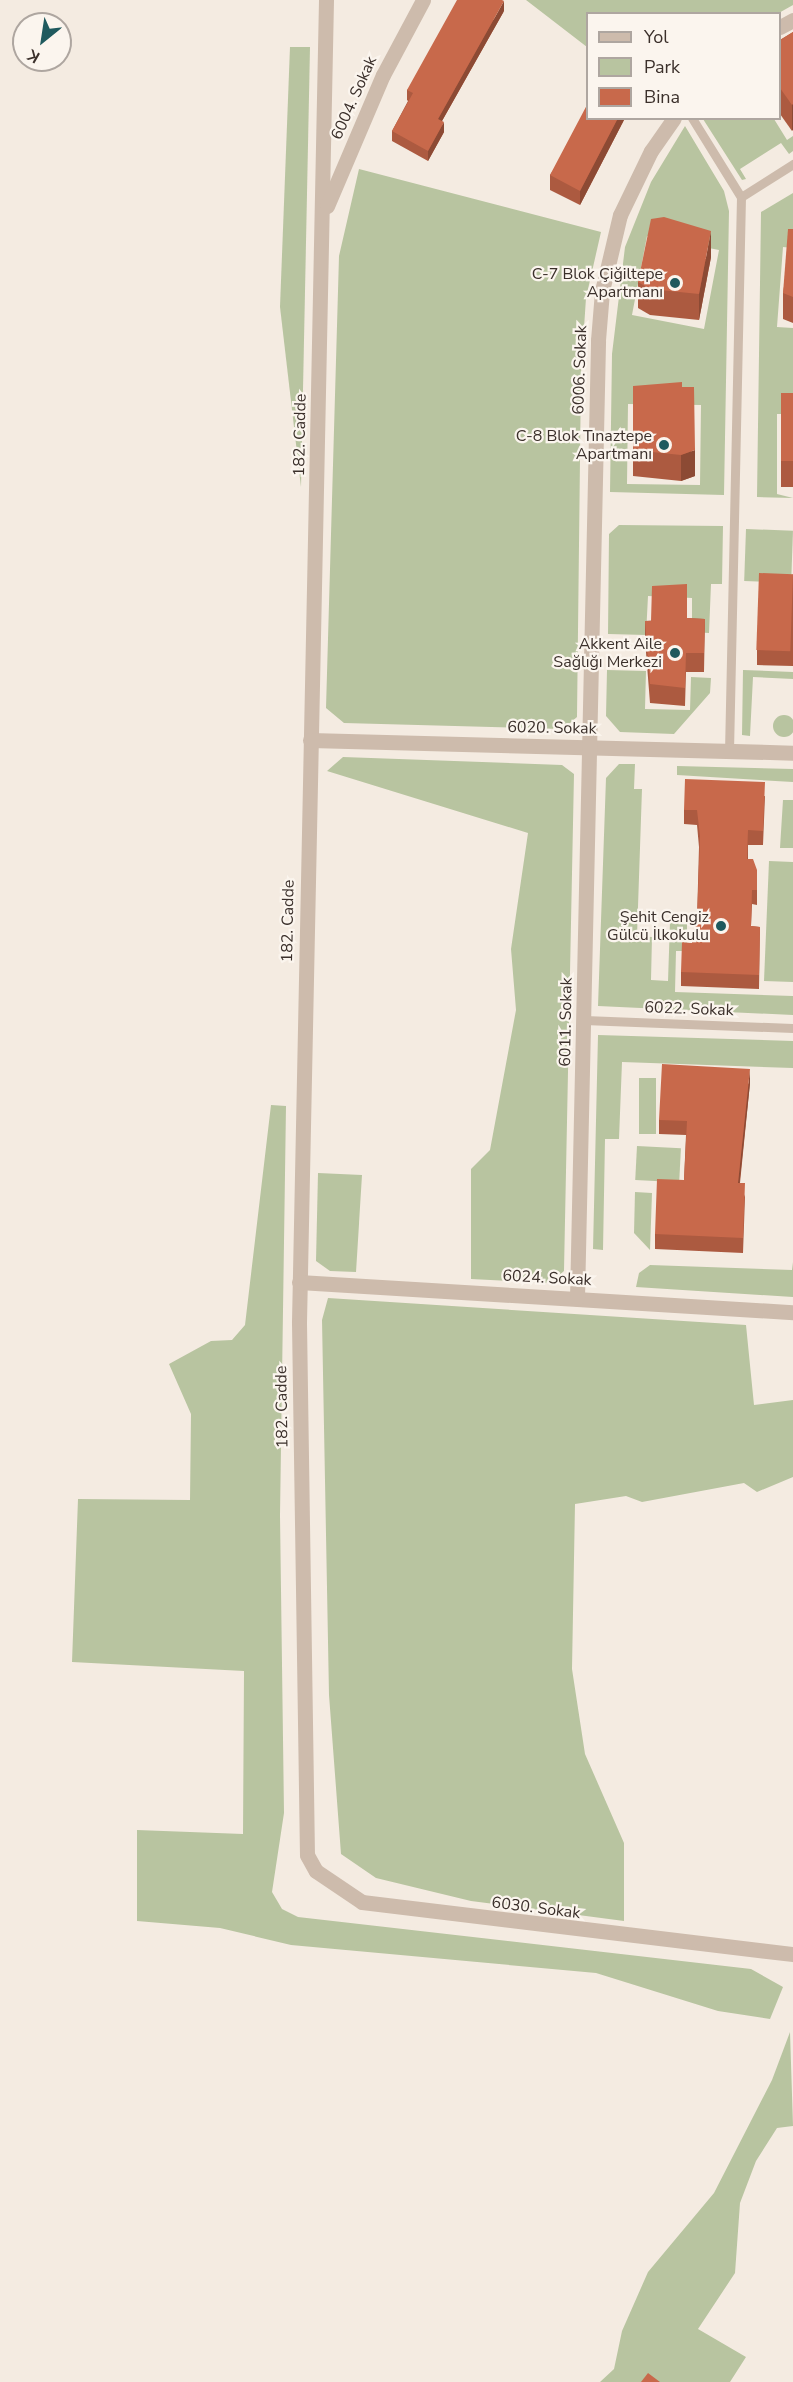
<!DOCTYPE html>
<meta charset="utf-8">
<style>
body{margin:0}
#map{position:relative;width:793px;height:2382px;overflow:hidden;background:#f4ebe1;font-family:"Nunito Sans",sans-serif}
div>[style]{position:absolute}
.green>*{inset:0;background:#b8c4a0;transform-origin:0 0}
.round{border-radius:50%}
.service>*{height:9px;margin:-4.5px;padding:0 4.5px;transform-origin:4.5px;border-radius:4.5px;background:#cdbbac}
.minor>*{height:15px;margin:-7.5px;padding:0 7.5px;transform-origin:7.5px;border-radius:7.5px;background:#cdbbac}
.wall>*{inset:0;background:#ac5a40;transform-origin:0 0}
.shaded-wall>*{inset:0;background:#8c4a34;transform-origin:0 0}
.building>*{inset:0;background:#c8694b;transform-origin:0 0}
.dots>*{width:16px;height:16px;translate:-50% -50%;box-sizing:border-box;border:3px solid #fbf5ee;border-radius:50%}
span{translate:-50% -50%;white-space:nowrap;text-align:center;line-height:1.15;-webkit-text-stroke:4.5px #fbf5ee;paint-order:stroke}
.street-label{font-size:16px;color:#3b302b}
.poi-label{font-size:16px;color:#3b302b}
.right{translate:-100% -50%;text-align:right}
.legend{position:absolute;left:586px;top:12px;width:195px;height:108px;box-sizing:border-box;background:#fbf5ee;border:2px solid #aea6a0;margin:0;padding:8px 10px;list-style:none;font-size:18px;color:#3b302b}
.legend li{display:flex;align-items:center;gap:12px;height:30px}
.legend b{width:30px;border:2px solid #aea6a0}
.north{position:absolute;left:12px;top:12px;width:60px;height:60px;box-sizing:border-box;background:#fbf5ee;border:2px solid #aea6a0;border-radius:50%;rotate:210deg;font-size:16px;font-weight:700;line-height:24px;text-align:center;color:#3b302b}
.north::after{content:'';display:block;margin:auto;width:21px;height:27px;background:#1f5a5e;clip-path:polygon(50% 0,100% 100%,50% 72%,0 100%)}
</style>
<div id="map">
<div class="green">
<div style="clip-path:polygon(526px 0,793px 0,793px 5px,777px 14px,588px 14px,587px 47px)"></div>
<div style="clip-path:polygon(290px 47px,310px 47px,301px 487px,280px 307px)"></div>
<div style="clip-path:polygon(703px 119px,774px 119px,787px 140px,793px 136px,793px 151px,789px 154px,781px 143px,740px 169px,746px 179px,742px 180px)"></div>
<div style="clip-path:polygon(evenodd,685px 126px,724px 191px,729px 211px,724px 495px,610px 492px,612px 354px,625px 247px,651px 182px,685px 126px,647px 236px,719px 250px,704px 329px,632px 315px,647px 236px,685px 126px,628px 404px,701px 405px,700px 485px,627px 484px,628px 404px)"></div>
<div style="clip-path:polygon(359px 169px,601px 232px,586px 298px,581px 373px,577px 717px,563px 729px,344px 723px,326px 708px,339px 256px)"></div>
<div style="clip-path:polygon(793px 193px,793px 248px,783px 247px,777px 327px,793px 328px,793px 414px,777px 414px,777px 494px,793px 498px,757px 497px,761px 212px)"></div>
<div style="clip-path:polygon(619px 525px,723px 526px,722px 584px,711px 584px,709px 633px,692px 632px,692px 598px,648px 596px,646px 635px,608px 634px,609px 534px)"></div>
<div style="left:746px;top:529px;width:47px;height:52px;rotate:2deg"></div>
<div style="clip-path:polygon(607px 670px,646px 671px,645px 709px,690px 710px,691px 677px,711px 678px,710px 693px,674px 734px,620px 732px,606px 716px)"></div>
<div style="clip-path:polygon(743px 670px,793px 672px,793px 679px,753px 677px,750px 736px,742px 735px)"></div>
<div class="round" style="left:773px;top:715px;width:22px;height:22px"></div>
<div style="clip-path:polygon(343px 757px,562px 765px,574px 774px,564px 1271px,550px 1283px,471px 1279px,471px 1169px,490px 1150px,516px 1010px,511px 949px,528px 833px,327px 771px)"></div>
<div style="clip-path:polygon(619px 764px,635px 764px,634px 789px,642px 789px,637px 936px,652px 937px,651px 980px,668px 981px,670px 922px,687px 924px,687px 951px,676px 951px,675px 992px,793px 996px,793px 1015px,598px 1006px,606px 778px)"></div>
<div style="clip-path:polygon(677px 766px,793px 769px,793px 782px,677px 775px)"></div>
<div style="clip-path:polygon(783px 800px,793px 800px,793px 848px,780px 848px)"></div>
<div style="clip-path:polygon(769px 861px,793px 862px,793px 982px,764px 981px)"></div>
<div style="clip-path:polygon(598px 1035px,793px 1041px,793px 1068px,622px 1062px,619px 1139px,605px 1139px,603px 1250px,593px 1249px)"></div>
<div style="left:639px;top:1078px;width:17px;height:56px"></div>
<div style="clip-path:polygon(271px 1105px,286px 1106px,280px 1515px,284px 1813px,272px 1892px,282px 1909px,298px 1917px,751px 1969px,783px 1987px,770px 2019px,718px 2011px,596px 1973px,291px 1945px,220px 1928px,137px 1921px,137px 1830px,243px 1834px,244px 1671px,72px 1662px,78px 1499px,190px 1500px,191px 1414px,169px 1364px,211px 1341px,232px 1340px,245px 1325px)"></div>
<div style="left:637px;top:1146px;width:44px;height:34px;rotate:3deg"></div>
<div style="clip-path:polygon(318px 1173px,362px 1175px,356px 1272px,330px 1271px,316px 1261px)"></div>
<div style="clip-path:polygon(635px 1192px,652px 1193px,650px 1250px,634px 1233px)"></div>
<div style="clip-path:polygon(793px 1262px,793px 1297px,636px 1287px,639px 1273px,650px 1265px,792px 1270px)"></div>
<div style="clip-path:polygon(328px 1298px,746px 1325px,754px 1405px,793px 1400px,793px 1477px,757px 1492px,744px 1483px,642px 1502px,626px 1496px,575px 1504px,572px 1669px,585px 1754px,624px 1843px,624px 1921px,471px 1901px,376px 1878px,341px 1854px,329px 1695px,322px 1320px)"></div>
<div style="clip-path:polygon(790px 2032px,793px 2126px,777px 2128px,756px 2161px,740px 2203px,735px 2273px,698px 2329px,746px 2357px,730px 2382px,600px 2382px,614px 2369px,622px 2331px,648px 2272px,714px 2193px,772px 2080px)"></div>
</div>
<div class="service">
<div style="left:692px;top:118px;width:93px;rotate:58.2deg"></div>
<div style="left:741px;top:197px;width:554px;rotate:91.24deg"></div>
<div style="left:741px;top:197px;width:62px;rotate:-32.4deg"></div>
<div style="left:584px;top:1020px;width:209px;rotate:2.2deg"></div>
</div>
<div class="minor">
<div style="left:326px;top:0;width:1323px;rotate:91.17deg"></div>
<div style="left:299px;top:1323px;width:532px;rotate:89.14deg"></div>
<div style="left:307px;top:1855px;width:18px;rotate:61deg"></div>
<div style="left:316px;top:1871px;width:55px;rotate:34deg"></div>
<div style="left:362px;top:1902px;width:434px;rotate:6.9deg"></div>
<div style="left:780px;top:27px;width:15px;rotate:-28deg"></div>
<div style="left:327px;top:206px;width:142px;rotate:-66.9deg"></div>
<div style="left:383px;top:75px;width:85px;rotate:-61.9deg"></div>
<div style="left:310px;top:740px;width:483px;rotate:1.5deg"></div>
<div style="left:299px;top:1282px;width:495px;rotate:3.5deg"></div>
<div style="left:577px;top:1298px;width:958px;rotate:-88.74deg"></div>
<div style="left:598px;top:340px;width:49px;rotate:-85.3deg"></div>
<div style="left:602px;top:291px;width:78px;rotate:-76.7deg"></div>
<div style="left:620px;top:215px;width:71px;rotate:-64.2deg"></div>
<div style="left:651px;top:151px;width:40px;rotate:-55.1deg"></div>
</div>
<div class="wall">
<div style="clip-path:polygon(504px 11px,442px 121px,444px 132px,428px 161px,392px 141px,392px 131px,408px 101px,407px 100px,407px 90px)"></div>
<div style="clip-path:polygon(793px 32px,793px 130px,792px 131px,780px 114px,780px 40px)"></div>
<div style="clip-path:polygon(588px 118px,625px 118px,580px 205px,550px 190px,550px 175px)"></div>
<div style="clip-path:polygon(793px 229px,793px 323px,783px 319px,783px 293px)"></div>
<div style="clip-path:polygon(711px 257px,699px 320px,650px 315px,638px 308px,638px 282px)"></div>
<div style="clip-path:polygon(633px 386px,682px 387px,695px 476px,681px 481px,633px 476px)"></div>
<div style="left:793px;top:393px;width:94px;height:12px;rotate:90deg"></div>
<div style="clip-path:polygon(793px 574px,793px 666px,757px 665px,757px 650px)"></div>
<div style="clip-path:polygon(687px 618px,705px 619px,704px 672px,686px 672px,685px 706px,650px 703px,645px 640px,645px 621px)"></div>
<div style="clip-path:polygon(765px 796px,763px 845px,748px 845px,748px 859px,757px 884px,757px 905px,752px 904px,751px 926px,760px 927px,759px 989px,681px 986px,681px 972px,692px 943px,697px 919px,699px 847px,697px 825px,684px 824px,684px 810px)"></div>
<div style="clip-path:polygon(750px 1083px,740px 1183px,745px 1197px,743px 1253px,655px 1249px,655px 1234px,684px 1180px,686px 1135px,659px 1134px,659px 1120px)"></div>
</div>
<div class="shaded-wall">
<div style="clip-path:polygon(504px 1px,504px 11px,438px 128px,438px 119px)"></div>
<div style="left:793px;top:104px;width:26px;height:1px;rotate:90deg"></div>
<div style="clip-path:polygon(618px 118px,625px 118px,580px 205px,580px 191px)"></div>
<div style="clip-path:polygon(444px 122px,444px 132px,428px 161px,428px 151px)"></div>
<div style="clip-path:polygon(711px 231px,711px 257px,699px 320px,699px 294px)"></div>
<div style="clip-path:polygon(695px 450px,695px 476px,681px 481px,681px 455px)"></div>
<div style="clip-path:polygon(750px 1069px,750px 1083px,738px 1197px,738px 1183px)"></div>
</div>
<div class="building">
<div style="clip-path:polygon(457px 0,502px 0,504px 1px,438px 119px,444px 122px,428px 151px,392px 131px,413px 93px,407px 90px)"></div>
<div style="clip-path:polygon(793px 32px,793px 104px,792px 105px,780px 88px,780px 40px)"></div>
<div style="clip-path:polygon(588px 103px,588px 118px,618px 118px,580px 191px,550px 175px)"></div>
<div style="clip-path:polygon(664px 217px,711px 231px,699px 294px,650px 289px,638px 282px,651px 219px)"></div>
<div style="clip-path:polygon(788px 229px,793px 229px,793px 297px,783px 293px)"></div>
<div style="clip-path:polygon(682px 382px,682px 387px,694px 387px,695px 450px,681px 455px,633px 450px,633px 386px)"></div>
<div style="left:793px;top:393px;width:68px;height:12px;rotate:90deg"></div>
<div style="left:759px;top:573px;width:34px;height:77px;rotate:2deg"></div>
<div style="clip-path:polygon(687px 584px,687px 618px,705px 619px,704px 653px,686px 653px,685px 688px,650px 684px,645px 621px,651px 621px,652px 586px)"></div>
<div style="clip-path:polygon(685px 779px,765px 782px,763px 831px,748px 830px,747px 859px,753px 859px,757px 870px,757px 890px,752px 890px,751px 926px,760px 927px,759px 975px,681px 972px,682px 942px,692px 943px,697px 919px,700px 836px,697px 810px,684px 810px)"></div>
<div style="clip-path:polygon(662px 1064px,750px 1069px,738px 1183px,745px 1183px,743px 1238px,655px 1234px,657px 1179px,684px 1180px,687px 1121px,659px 1120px)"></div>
<div style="clip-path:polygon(648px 2373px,660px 2382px,641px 2382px)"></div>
</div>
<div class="dots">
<div style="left:675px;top:283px;background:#1f5a5e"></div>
<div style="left:664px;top:445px;background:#1f5a5e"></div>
<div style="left:675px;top:653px;background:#1f5a5e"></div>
<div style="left:721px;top:926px;background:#1f5a5e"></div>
</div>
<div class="street-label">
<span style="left:354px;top:98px;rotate:-66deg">6004. Sokak</span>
<span style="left:580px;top:370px;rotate:-88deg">6006. Sokak</span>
<span style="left:300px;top:435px;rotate:-89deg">182. Cadde</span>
<span style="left:552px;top:728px;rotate:1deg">6020. Sokak</span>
<span style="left:288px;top:921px;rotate:-89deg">182. Cadde</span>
<span style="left:689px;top:1009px;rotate:2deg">6022. Sokak</span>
<span style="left:566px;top:1022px;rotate:-89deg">6011. Sokak</span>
<span style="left:547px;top:1278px;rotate:3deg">6024. Sokak</span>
<span style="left:282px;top:1407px;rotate:-91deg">182. Cadde</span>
<span style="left:536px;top:1908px;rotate:7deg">6030. Sokak</span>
</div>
<div class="poi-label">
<span class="right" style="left:663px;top:283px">C-7 Blok Çiğiltepe<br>Apartmanı</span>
<span class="right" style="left:652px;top:445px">C-8 Blok Tınaztepe<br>Apartmanı</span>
<span class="right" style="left:662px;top:653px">Akkent Aile<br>Sağlığı Merkezi</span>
<span class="right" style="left:709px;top:926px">Şehit Cengiz<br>Gülcü İlkokulu</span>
</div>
<ul class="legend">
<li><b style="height:8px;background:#cdbbac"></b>Yol</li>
<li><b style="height:16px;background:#b8c4a0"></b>Park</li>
<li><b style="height:16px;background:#c8694b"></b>Bina</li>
</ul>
<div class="north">K</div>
</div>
